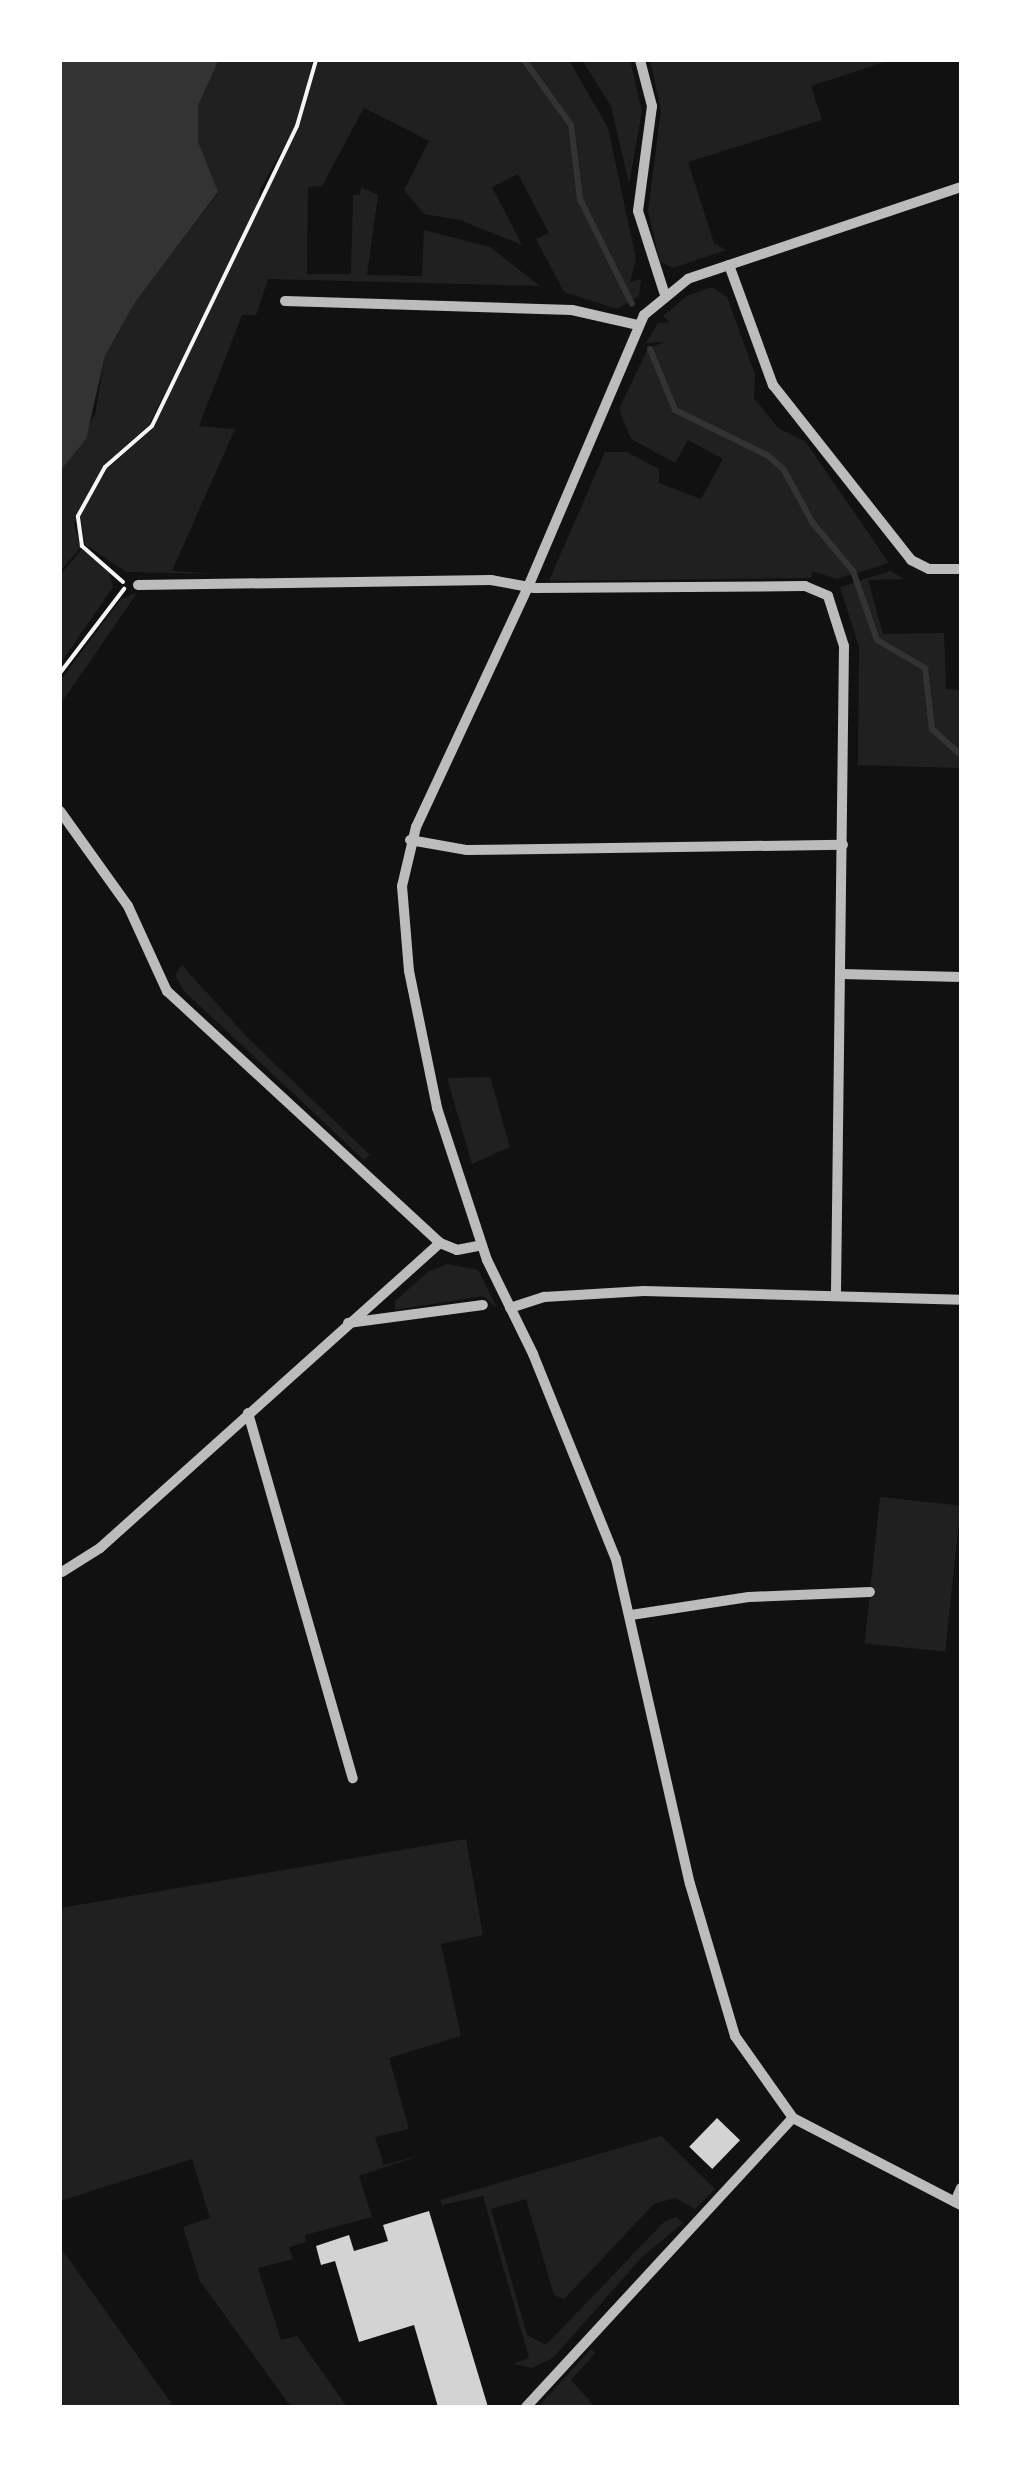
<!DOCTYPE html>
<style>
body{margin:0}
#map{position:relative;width:1021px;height:2467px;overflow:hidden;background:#111;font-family:Helvetica,sans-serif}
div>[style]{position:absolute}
.green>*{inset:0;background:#202020;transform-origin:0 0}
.water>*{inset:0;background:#333}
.stream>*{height:6px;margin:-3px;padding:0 3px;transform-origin:3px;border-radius:3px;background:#333}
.building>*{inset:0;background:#d3d3d3;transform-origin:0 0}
.path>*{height:4px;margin:-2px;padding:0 2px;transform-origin:2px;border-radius:2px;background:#f5f5f5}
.minor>*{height:10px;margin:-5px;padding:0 5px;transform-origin:5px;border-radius:5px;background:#bcbcbc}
span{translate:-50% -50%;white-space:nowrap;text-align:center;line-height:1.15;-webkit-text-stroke:10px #fff;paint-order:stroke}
.frame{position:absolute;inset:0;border:62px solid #fff;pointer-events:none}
</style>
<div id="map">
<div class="green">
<div style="clip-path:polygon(219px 60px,313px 60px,296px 125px,260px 190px,258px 210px,299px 126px,318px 60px,569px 60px,608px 128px,636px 259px,630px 282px,641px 279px,639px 296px,617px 309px,564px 292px,536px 239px,549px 233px,518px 174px,492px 187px,522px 245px,460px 220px,424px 214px,404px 190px,429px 141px,364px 108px,322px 186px,308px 187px,307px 274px,351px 274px,353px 195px,360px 195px,361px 187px,378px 195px,367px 275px,422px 276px,424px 230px,490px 247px,540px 286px,268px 279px,256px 315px,242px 315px,199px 426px,235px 429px,172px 571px,221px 574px,126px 572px,85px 544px,80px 517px,107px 469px,154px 427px,204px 314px,149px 425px,103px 466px,74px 524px,81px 547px,60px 571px,60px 471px,95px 415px,105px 356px,134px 304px,218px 193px,198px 141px,198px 105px)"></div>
<div style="clip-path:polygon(582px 60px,630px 60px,642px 111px,629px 184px,611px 106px)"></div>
<div style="clip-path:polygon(650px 60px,891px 60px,811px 86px,822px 120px,688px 162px,714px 243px,726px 250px,673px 268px,660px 262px,648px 211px,661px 111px)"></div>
<div style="clip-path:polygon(712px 287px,727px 297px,755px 374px,754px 398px,778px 428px,805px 441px,889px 563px,837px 579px,812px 571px,811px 578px,549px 581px,605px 452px,627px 452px,659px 469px,659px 483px,701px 499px,723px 459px,688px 440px,675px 463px,631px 439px,619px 409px,648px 348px,665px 342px,646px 343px,658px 323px,670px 322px,663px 316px,687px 296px)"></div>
<div style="clip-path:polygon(82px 549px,109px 572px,113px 587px,60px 664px,60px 575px)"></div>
<div style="clip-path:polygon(890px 571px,905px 579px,868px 580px,883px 634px,944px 633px,946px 689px,961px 690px,961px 768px,858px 765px,859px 647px,840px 587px)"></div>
<div style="clip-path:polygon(137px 593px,62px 702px,60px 701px,60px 681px,121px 599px)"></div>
<div style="clip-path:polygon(182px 965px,246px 1036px,370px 1155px,364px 1160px,184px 991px,175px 975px)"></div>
<div style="clip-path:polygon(490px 1077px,510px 1147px,472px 1164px,447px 1078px)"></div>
<div style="clip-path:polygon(447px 1264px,478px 1270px,497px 1308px,483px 1296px,395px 1310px,395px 1301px,428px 1272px)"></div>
<div style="left:880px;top:1497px;width:81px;height:147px;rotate:6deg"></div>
<div style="clip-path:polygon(466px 1839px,483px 1935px,441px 1944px,461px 2036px,389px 2058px,409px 2129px,375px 2137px,384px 2165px,424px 2154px,359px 2176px,372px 2217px,305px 2235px,306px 2242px,289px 2247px,293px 2259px,258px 2268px,281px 2340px,297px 2336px,347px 2407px,291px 2407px,200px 2281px,183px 2227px,210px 2218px,192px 2159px,60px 2201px,60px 1908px)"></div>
<div style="clip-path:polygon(661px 2136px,715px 2189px,695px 2209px,675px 2198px,654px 2204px,564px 2299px,554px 2295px,526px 2199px,491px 2209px,527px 2335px,546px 2345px,664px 2222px,676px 2217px,683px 2223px,642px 2257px,553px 2358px,532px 2368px,513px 2364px,529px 2358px,483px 2196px,442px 2205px,440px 2200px)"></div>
<div style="clip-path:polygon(60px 2247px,174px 2407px,60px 2407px)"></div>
<div style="clip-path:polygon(591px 2349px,595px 2353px,571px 2380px,595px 2407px,538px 2407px)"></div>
</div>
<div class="water">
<div style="clip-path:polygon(60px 60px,219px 60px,198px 105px,198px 141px,218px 192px,134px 304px,105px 356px,86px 439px,60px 471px)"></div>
</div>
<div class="stream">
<div style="left:524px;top:60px;width:80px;rotate:54.1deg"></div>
<div style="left:571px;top:125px;width:75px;rotate:83.1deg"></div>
<div style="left:580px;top:199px;width:117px;rotate:63.7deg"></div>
<div style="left:650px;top:349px;width:66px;rotate:67.7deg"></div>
<div style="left:675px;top:410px;width:102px;rotate:26.1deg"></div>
<div style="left:767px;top:455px;width:23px;rotate:41deg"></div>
<div style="left:784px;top:470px;width:59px;rotate:61.7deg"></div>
<div style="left:812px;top:522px;width:64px;rotate:50.1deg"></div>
<div style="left:853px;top:571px;width:73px;rotate:70.8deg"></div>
<div style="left:877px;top:640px;width:56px;rotate:30.3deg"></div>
<div style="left:925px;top:668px;width:61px;rotate:83.5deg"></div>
<div style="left:932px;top:729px;width:39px;rotate:42deg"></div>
</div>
<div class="building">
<div style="left:717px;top:2118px;width:32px;height:40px;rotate:44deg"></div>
<div style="clip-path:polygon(429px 2211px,488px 2407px,438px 2407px,414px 2325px,359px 2342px,335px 2261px,321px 2265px,316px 2246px,349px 2235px,354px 2251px,388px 2241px,383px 2225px)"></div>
</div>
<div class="path">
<div style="left:123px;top:582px;width:55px;rotate:-138.7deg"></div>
<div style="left:82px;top:546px;width:30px;rotate:-98deg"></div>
<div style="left:78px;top:516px;width:56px;rotate:-61.1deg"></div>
<div style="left:105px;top:467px;width:62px;rotate:-41.1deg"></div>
<div style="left:152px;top:426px;width:333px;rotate:-64.2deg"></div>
<div style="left:297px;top:126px;width:69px;rotate:-73.9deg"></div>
<div style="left:60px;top:673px;width:106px;rotate:-52.7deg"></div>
</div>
<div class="minor">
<div style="left:640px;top:60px;width:48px;rotate:75.4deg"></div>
<div style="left:652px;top:106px;width:106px;rotate:97.6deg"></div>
<div style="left:638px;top:211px;width:85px;rotate:72.2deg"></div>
<div style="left:961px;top:187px;width:288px;rotate:161.4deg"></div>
<div style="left:688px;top:279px;width:57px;rotate:140.7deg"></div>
<div style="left:644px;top:315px;width:296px;rotate:113.1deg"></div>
<div style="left:528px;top:587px;width:265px;rotate:115deg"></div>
<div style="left:416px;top:827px;width:61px;rotate:103.3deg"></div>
<div style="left:402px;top:886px;width:85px;rotate:85.3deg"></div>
<div style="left:409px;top:971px;width:140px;rotate:78.4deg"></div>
<div style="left:437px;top:1108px;width:160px;rotate:71.8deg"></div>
<div style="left:487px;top:1260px;width:105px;rotate:63.9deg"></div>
<div style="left:533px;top:1354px;width:221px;rotate:68deg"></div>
<div style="left:616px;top:1559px;width:333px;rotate:77.2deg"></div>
<div style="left:690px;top:1884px;width:159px;rotate:73.5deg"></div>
<div style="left:735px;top:2036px;width:100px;rotate:54.7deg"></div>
<div style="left:793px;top:2118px;width:189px;rotate:27.4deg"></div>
<div style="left:729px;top:265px;width:128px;rotate:69.9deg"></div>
<div style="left:773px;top:385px;width:223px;rotate:51.7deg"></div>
<div style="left:911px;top:560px;width:20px;rotate:27deg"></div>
<div style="left:929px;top:569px;width:32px"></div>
<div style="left:285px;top:301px;width:287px;rotate:1.8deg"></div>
<div style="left:572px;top:310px;width:68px;rotate:12.8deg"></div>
<div style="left:138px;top:585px;width:353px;rotate:-0.8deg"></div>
<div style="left:491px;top:580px;width:44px;rotate:10.5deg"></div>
<div style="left:534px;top:588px;width:271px;rotate:-0.4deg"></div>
<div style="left:805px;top:586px;width:25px;rotate:23deg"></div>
<div style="left:828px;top:596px;width:52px;rotate:72.3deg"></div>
<div style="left:844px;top:646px;width:648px;rotate:90.71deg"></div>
<div style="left:60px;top:811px;width:117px;rotate:54.4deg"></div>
<div style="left:128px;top:906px;width:94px;rotate:65.4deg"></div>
<div style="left:167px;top:991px;width:372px;rotate:42.7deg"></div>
<div style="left:440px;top:1243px;width:18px;rotate:22deg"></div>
<div style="left:457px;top:1250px;width:25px;rotate:-11deg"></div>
<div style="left:410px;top:840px;width:58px;rotate:10deg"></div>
<div style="left:467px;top:850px;width:376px;rotate:-0.8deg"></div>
<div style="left:841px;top:974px;width:120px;rotate:1.4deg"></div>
<div style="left:510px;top:1308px;width:36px;rotate:-18deg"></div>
<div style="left:544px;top:1297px;width:100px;rotate:-3.4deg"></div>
<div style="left:644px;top:1291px;width:317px;rotate:1.6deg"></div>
<div style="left:348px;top:1323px;width:136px;rotate:-7.6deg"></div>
<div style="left:248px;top:1413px;width:380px;rotate:74deg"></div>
<div style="left:62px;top:1572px;width:45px;rotate:-32.3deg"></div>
<div style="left:100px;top:1548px;width:457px;rotate:-41.9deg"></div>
<div style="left:631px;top:1615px;width:119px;rotate:-8.7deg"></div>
<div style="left:749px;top:1597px;width:121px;rotate:-2.4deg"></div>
<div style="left:955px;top:2202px;width:15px;rotate:-67deg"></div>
<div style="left:526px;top:2407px;width:393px;rotate:-47.3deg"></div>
</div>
<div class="frame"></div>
</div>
